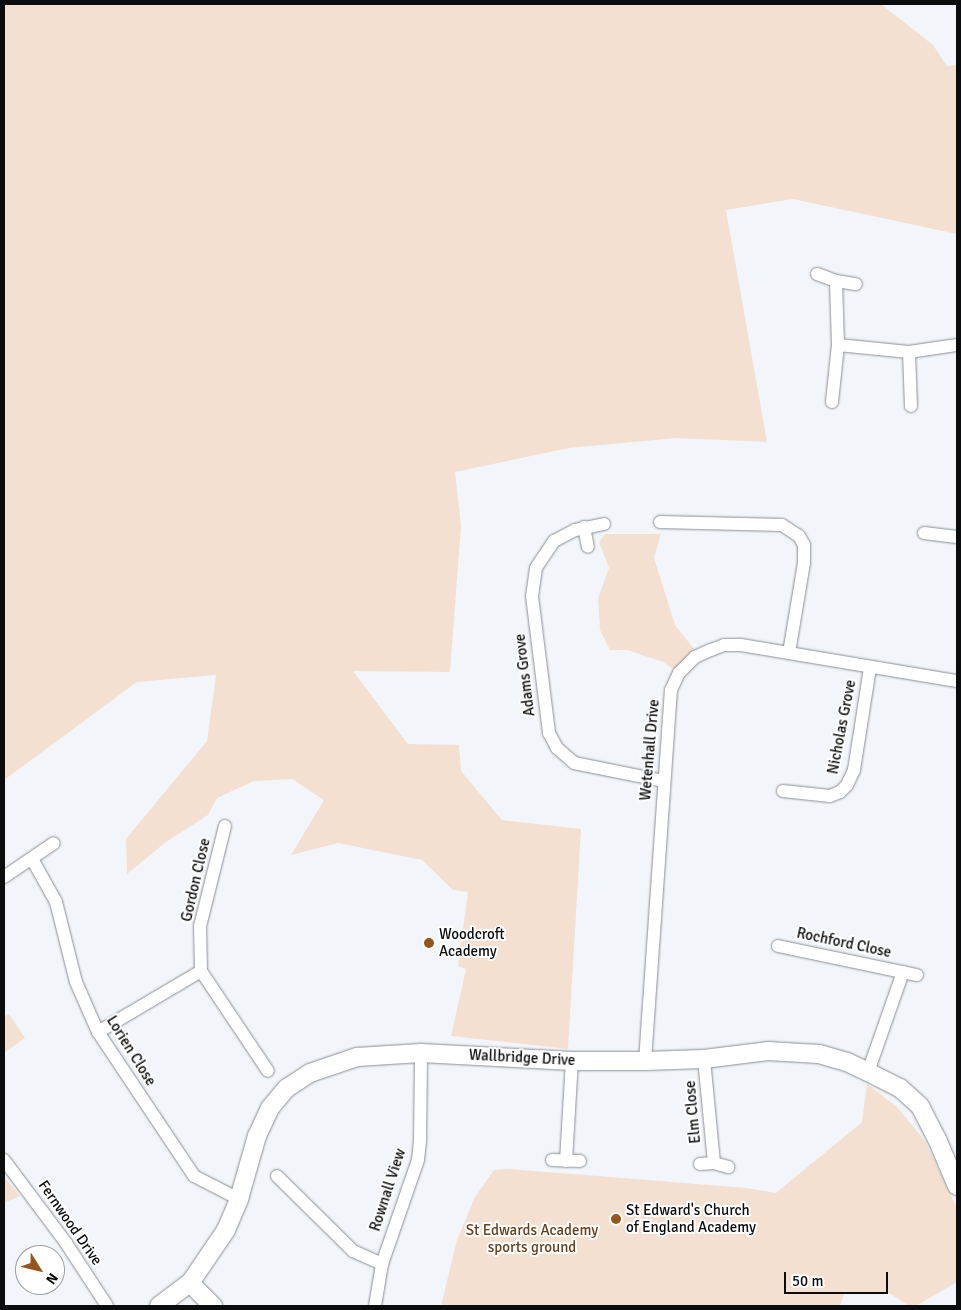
<!DOCTYPE html>
<style>
body{margin:0}
#map{position:relative;width:961px;height:1310px;overflow:hidden;background:#f2f6fb;font-family:Signika,sans-serif}
div>[style]{position:absolute}
.green>*{inset:0;background:#f3e0d1}
.roads{filter:drop-shadow(0 0 1px #8b8e92) drop-shadow(0 0 1px #8b8e92)}
.street>*{height:12px;margin:-6px;padding:0 6px;transform-origin:6px;border-radius:6px;background:#fff}
.secondary>*{height:18px;margin:-9px;padding:0 9px;transform-origin:9px;border-radius:9px;background:#fff}
.dots>*{width:14px;height:14px;translate:-50% -50%;box-sizing:border-box;border:2px solid #fff;border-radius:50%}
span{translate:-50% -50%;white-space:nowrap;text-align:center;line-height:1.15;-webkit-text-stroke:4px #fff;paint-order:stroke}
.street-label{font-size:15px;color:#0b0c0d}
.poi-label{font-size:15px;color:#0b0c0d}
.left{translate:0 -50%;text-align:left}
.park-label{font-size:15px;color:#67401e}
.frame{position:absolute;inset:0;border:5px solid #0b0c0d;pointer-events:none}
.north{position:absolute;left:15px;top:1245px;width:50px;height:50px;box-sizing:border-box;background:#fff;border:1px solid #9d9e9e;border-radius:50%;rotate:126deg;font-size:14px;font-weight:700;line-height:20px;text-align:center;color:#0b0c0d}
.north::after{content:'';display:block;margin:auto;width:18px;height:22px;background:#94561b;clip-path:polygon(50% 0,100% 100%,50% 72%,0 100%)}
.scale{position:absolute;left:784px;top:1272px;width:104px;height:22px;box-sizing:border-box;border:2px solid #0b0c0d;border-top:0;padding-left:6px;font-size:15px;line-height:18px;white-space:nowrap;color:#0b0c0d;-webkit-text-stroke:4px #fff;paint-order:stroke}
</style>
<div id="map">
<div class="green">
<div style="clip-path:polygon(4px 4px,881px 4px,933px 45px,947px 66px,957px 65px,957px 234px,793px 199px,726px 210px,767px 442px,676px 438px,569px 448px,455px 472px,461px 526px,450px 672px,353px 671px,408px 744px,459px 745px,461px 771px,502px 820px,581px 829px,568px 1049px,451px 1036px,466px 969px,458px 966px,468px 892px,453px 890px,422px 860px,338px 843px,291px 855px,324px 800px,292px 779px,254px 781px,217px 798px,208px 815px,166px 842px,127px 874px,126px 839px,207px 741px,216px 675px,137px 682px,4px 780px)"></div>
<div style="clip-path:polygon(605px 534px,661px 534px,654px 558px,675px 625px,699px 655px,679px 673px,663px 662px,627px 650px,610px 650px,600px 630px,598px 598px,609px 568px,599px 542px)"></div>
<div style="clip-path:polygon(9px 1014px,25px 1038px,4px 1053px,4px 1017px)"></div>
<div style="clip-path:polygon(867px 1084px,897px 1107px,925px 1141px,957px 1208px,957px 1282px,916px 1306px,909px 1306px,889px 1293px,844px 1294px,840px 1306px,441px 1306px,457px 1240px,475px 1197px,494px 1170px,508px 1169px,585px 1175px,747px 1188px,776px 1193px,862px 1122px)"></div>
<div style="clip-path:polygon(4px 1177px,20px 1196px,4px 1203px)"></div>
</div>
<div class="roads">
<div class="street">
<div style="left:817px;top:274px;width:20px;rotate:20deg"></div>
<div style="left:836px;top:281px;width:20px;rotate:9deg"></div>
<div style="left:838px;top:345px;width:71px;rotate:5.6deg"></div>
<div style="left:909px;top:352px;width:49px;rotate:-8.3deg"></div>
<div style="left:909px;top:352px;width:54px;rotate:87.9deg"></div>
<div style="left:832px;top:402px;width:57px;rotate:-84deg"></div>
<div style="left:838px;top:345px;width:64px;rotate:-91.8deg"></div>
<div style="left:660px;top:522px;width:122px;rotate:1.4deg"></div>
<div style="left:782px;top:525px;width:20px;rotate:33deg"></div>
<div style="left:799px;top:536px;width:10px;rotate:61deg"></div>
<div style="left:804px;top:545px;width:18px;rotate:90deg"></div>
<div style="left:804px;top:563px;width:91px;rotate:99.5deg"></div>
<div style="left:604px;top:524px;width:30px;rotate:168deg"></div>
<div style="left:575px;top:530px;width:24px;rotate:152deg"></div>
<div style="left:554px;top:541px;width:32px;rotate:124deg"></div>
<div style="left:536px;top:568px;width:28px;rotate:98deg"></div>
<div style="left:532px;top:596px;width:138px;rotate:82.9deg"></div>
<div style="left:549px;top:733px;width:17px;rotate:62deg"></div>
<div style="left:557px;top:748px;width:23px;rotate:41deg"></div>
<div style="left:574px;top:763px;width:92px;rotate:11.3deg"></div>
<div style="left:584px;top:527px;width:20px;rotate:79deg"></div>
<div style="left:924px;top:533px;width:33px;rotate:7deg"></div>
<div style="left:783px;top:791px;width:47px;rotate:6.1deg"></div>
<div style="left:830px;top:796px;width:11px;rotate:-22deg"></div>
<div style="left:840px;top:792px;width:10px;rotate:-45deg"></div>
<div style="left:847px;top:785px;width:17px;rotate:-65deg"></div>
<div style="left:854px;top:770px;width:103px;rotate:-81.1deg"></div>
<div style="left:225px;top:826px;width:103px;rotate:104deg"></div>
<div style="left:200px;top:926px;width:45px;rotate:88.7deg"></div>
<div style="left:201px;top:971px;width:120px;rotate:56.2deg"></div>
<div style="left:32px;top:859px;width:49px;rotate:60.8deg"></div>
<div style="left:56px;top:902px;width:82px;rotate:76deg"></div>
<div style="left:76px;top:982px;width:55px;rotate:66.3deg"></div>
<div style="left:98px;top:1032px;width:173px;rotate:56.3deg"></div>
<div style="left:194px;top:1176px;width:51px;rotate:27.1deg"></div>
<div style="left:4px;top:877px;width:60px;rotate:-34.2deg"></div>
<div style="left:778px;top:946px;width:142px;rotate:11.8deg"></div>
<div style="left:98px;top:1032px;width:120px;rotate:-30.6deg"></div>
<div style="left:704px;top:1059px;width:104px;rotate:84.5deg"></div>
<div style="left:645px;top:1061px;width:372px;rotate:-86deg"></div>
<div style="left:671px;top:690px;width:19px;rotate:-65deg"></div>
<div style="left:679px;top:673px;width:23px;rotate:-45deg"></div>
<div style="left:695px;top:657px;width:17px;rotate:-24deg"></div>
<div style="left:711px;top:650px;width:14px;rotate:-21deg"></div>
<div style="left:724px;top:645px;width:17px"></div>
<div style="left:741px;top:645px;width:219px;rotate:9.5deg"></div>
<div style="left:868px;top:1072px;width:106px;rotate:-70.7deg"></div>
<div style="left:4px;top:1160px;width:104px;rotate:53.2deg"></div>
<div style="left:66px;top:1243px;width:75px;rotate:56.9deg"></div>
<div style="left:552px;top:1160px;width:28px;rotate:2deg"></div>
<div style="left:566px;top:1161px;width:100px;rotate:-86.6deg"></div>
<div style="left:700px;top:1164px;width:14px;rotate:-4deg"></div>
<div style="left:714px;top:1163px;width:15px;rotate:16deg"></div>
<div style="left:277px;top:1176px;width:107px;rotate:44.6deg"></div>
<div style="left:353px;top:1251px;width:32px;rotate:24deg"></div>
<div style="left:375px;top:1306px;width:43px;rotate:-80.5deg"></div>
<div style="left:382px;top:1264px;width:110px;rotate:-70.9deg"></div>
<div style="left:418px;top:1160px;width:19px;rotate:-84deg"></div>
<div style="left:420px;top:1141px;width:88px;rotate:-89.3deg"></div>
</div>
<div class="secondary">
<div style="left:190px;top:1283px;width:33px;rotate:45deg"></div>
<div style="left:159px;top:1306px;width:39px;rotate:-37deg"></div>
<div style="left:190px;top:1283px;width:64px;rotate:-55.8deg"></div>
<div style="left:226px;top:1230px;width:34px;rotate:-67deg"></div>
<div style="left:239px;top:1199px;width:66px;rotate:-74.1deg"></div>
<div style="left:257px;top:1136px;width:31px;rotate:-65deg"></div>
<div style="left:270px;top:1108px;width:26px;rotate:-50deg"></div>
<div style="left:287px;top:1088px;width:27px;rotate:-33deg"></div>
<div style="left:310px;top:1073px;width:50px;rotate:-18.8deg"></div>
<div style="left:357px;top:1057px;width:64px;rotate:-3.6deg"></div>
<div style="left:421px;top:1053px;width:151px;rotate:3deg"></div>
<div style="left:572px;top:1061px;width:73px"></div>
<div style="left:645px;top:1061px;width:59px;rotate:-1.9deg"></div>
<div style="left:704px;top:1059px;width:64px;rotate:-7.1deg"></div>
<div style="left:768px;top:1051px;width:51px;rotate:3.4deg"></div>
<div style="left:819px;top:1054px;width:29px;rotate:16deg"></div>
<div style="left:847px;top:1062px;width:23px;rotate:25deg"></div>
<div style="left:868px;top:1072px;width:36px;rotate:27deg"></div>
<div style="left:900px;top:1088px;width:27px;rotate:42deg"></div>
<div style="left:920px;top:1106px;width:37px;rotate:63deg"></div>
<div style="left:937px;top:1139px;width:51px;rotate:66.9deg"></div>
</div>
</div>
<div class="dots">
<div style="left:429px;top:943px;background:#94561b"></div>
<div style="left:616px;top:1219px;background:#94561b"></div>
</div>
<div class="street-label">
<span style="left:525px;top:675px;rotate:-97deg">Adams Grove</span>
<span style="left:842px;top:727px;rotate:-79deg">Nicholas Grove</span>
<span style="left:650px;top:750px;rotate:-85deg">Wetenhall Drive</span>
<span style="left:196px;top:880px;rotate:-77deg">Gordon Close</span>
<span style="left:844px;top:943px;rotate:12deg">Rochford Close</span>
<span style="left:131px;top:1051px;rotate:58deg">Lorien Close</span>
<span style="left:522px;top:1058px;rotate:3deg">Wallbridge Drive</span>
<span style="left:693px;top:1112px;rotate:-95deg">Elm Close</span>
<span style="left:388px;top:1190px;rotate:-72deg">Rownall View</span>
<span style="left:70px;top:1223px;rotate:55deg">Fernwood Drive</span>
</div>
<div class="poi-label">
<span class="left" style="left:439px;top:943px">Woodcroft<br>Academy</span>
<span class="left" style="left:626px;top:1219px">St Edward's Church<br>of England Academy</span>
</div>
<div class="park-label">
<span style="left:532px;top:1239px">St Edwards Academy<br>sports ground</span>
</div>
<div class="frame"></div>
<div class="north">N</div>
<div class="scale">50 m</div>
</div>
